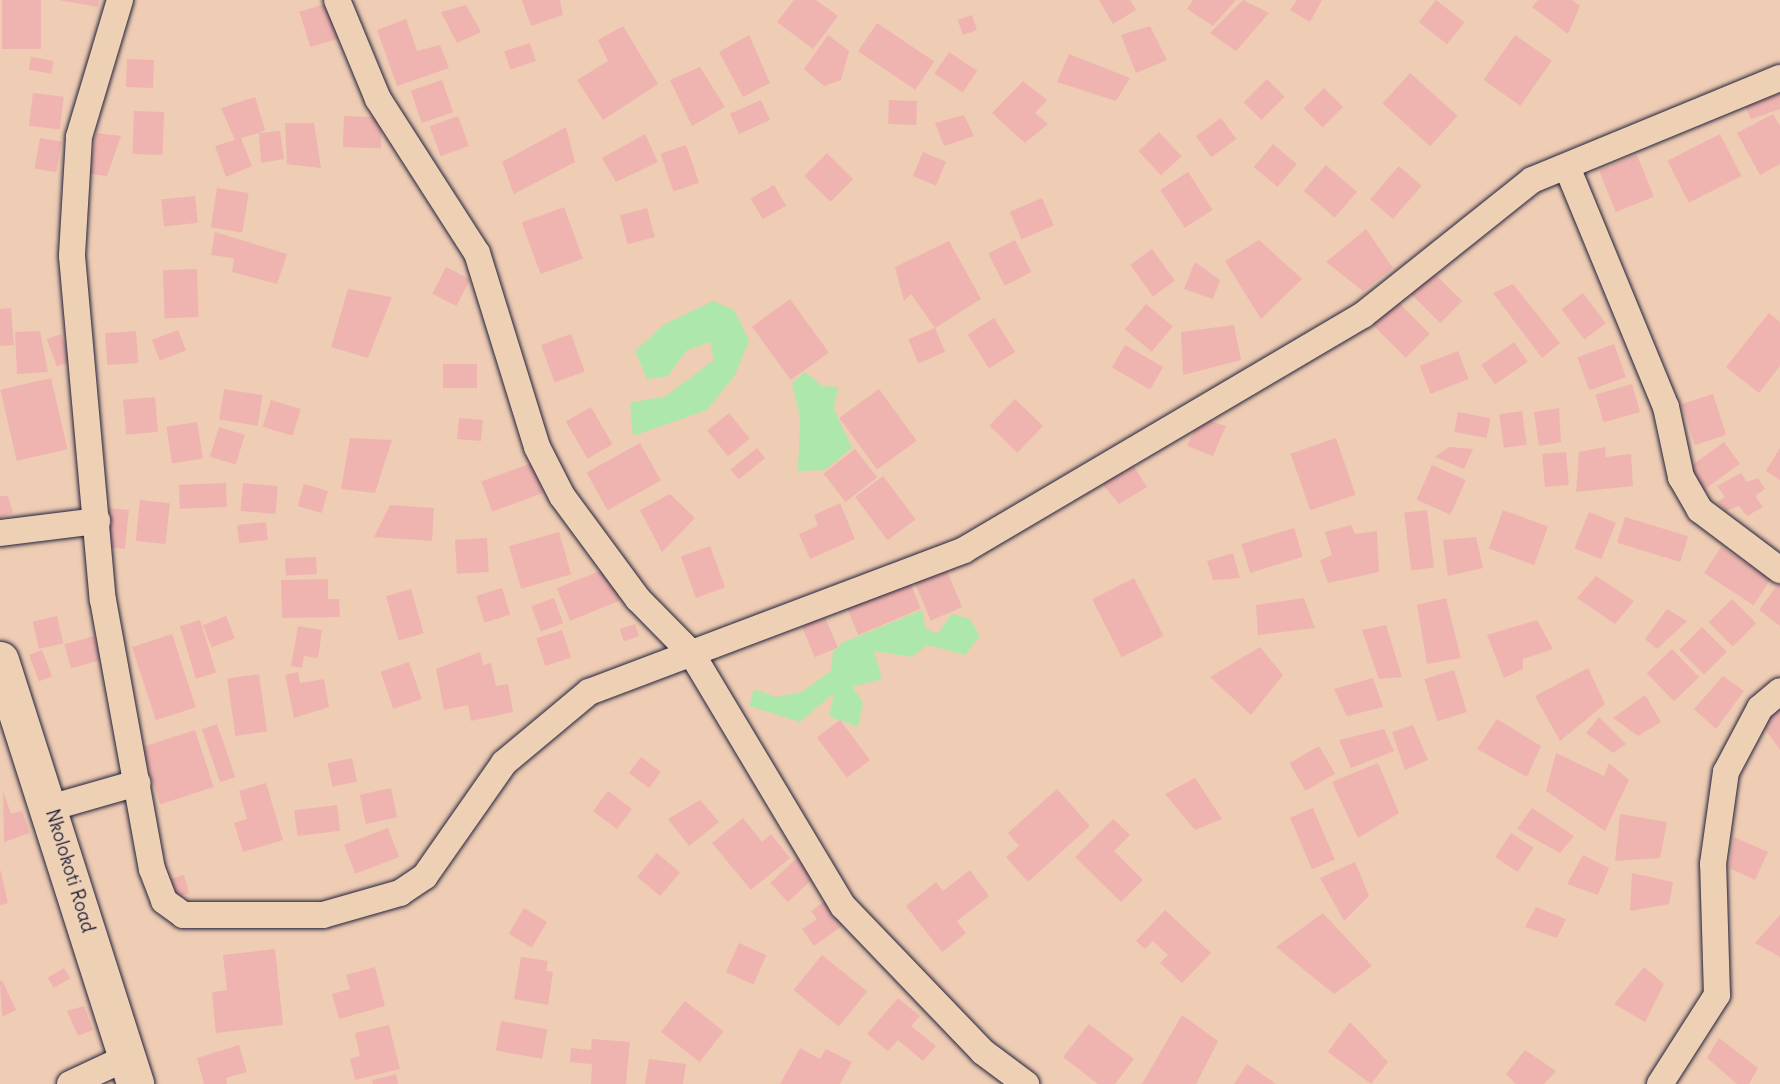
<!DOCTYPE html>
<style>
body{margin:0}
#map{position:relative;width:1780px;height:1084px;overflow:hidden;background:#efccb4;font-family:Delius,sans-serif}
div>[style]{position:absolute}
.green>*{inset:0;background:#aee7ab}
.building>*{inset:0;background:#efb4af;transform-origin:0 0}
.roads{filter:drop-shadow(0 0 2px #22223b) drop-shadow(0 0 2px #22223b)}
.street>*{height:26px;margin:-13px;padding:0 13px;transform-origin:13px;border-radius:13px;background:#eed1b5}
.secondary>*{height:37px;margin:-18.5px;padding:0 18.5px;transform-origin:18.5px;border-radius:18.5px;background:#eed1b5}
span{translate:-50% -50%;white-space:nowrap;text-align:center;line-height:1.15;-webkit-text-stroke:6px #eed1b5;paint-order:stroke}
.street-label{font-size:19px;color:#22223b}
</style>
<div id="map">
<div class="green">
<div style="clip-path:polygon(713px 301px,734px 310px,749px 340px,735px 375px,707px 410px,633px 436px,630px 403px,666px 396px,714px 360px,710px 342px,687px 350px,668px 376px,647px 379px,635px 351px,665px 324px)"></div>
<div style="clip-path:polygon(805px 372px,822px 386px,838px 387px,834px 409px,852px 448px,825px 470px,798px 471px,800px 418px,792px 383px)"></div>
<div style="clip-path:polygon(922px 610px,925px 628px,937px 634px,952px 614px,970px 619px,980px 636px,965px 655px,927px 645px,912px 657px,874px 651px,882px 679px,852px 687px,863px 702px,858px 727px,829px 716px,834px 693px,800px 722px,749px 706px,754px 689px,776px 697px,802px 692px,831px 671px,833px 652px,842px 643px)"></div>
</div>
<div class="building">
<div style="left:2px;top:0;width:39px;height:49px"></div>
<div style="clip-path:polygon(59px 0,99px 0,98px 7px)"></div>
<div style="clip-path:polygon(522px 0,560px 0,563px 15px,531px 26px)"></div>
<div style="clip-path:polygon(794px 0,816px 0,838px 16px,813px 49px,777px 22px)"></div>
<div style="clip-path:polygon(1099px 0,1130px 0,1136px 10px,1113px 24px)"></div>
<div style="clip-path:polygon(1193px 0,1236px 0,1213px 26px,1187px 9px)"></div>
<div style="clip-path:polygon(1243px 0,1269px 13px,1236px 51px,1210px 33px)"></div>
<div style="clip-path:polygon(1297px 0,1322px 0,1310px 22px,1290px 10px)"></div>
<div style="left:1436px;top:0;width:36px;height:28px;rotate:38deg"></div>
<div style="clip-path:polygon(1538px 0,1572px 0,1580px 6px,1568px 34px,1532px 7px)"></div>
<div style="left:331px;top:2px;width:37px;height:33px;rotate:73deg"></div>
<div style="clip-path:polygon(466px 5px,481px 32px,457px 43px,441px 12px)"></div>
<div style="left:972px;top:15px;width:16px;height:15px;rotate:72deg"></div>
<div style="clip-path:polygon(406px 19px,417px 51px,440px 45px,449px 68px,397px 86px,377px 30px)"></div>
<div style="left:877px;top:23px;width:69px;height:34px;rotate:34deg"></div>
<div style="clip-path:polygon(623px 26px,658px 84px,603px 120px,577px 80px,608px 61px,598px 40px)"></div>
<div style="clip-path:polygon(1150px 26px,1167px 60px,1136px 73px,1121px 35px)"></div>
<div style="clip-path:polygon(749px 35px,770px 83px,743px 97px,719px 52px)"></div>
<div style="clip-path:polygon(828px 35px,849px 51px,841px 80px,824px 86px,804px 69px)"></div>
<div style="left:1515px;top:35px;width:45px;height:55px;rotate:35deg"></div>
<div style="left:530px;top:43px;width:19px;height:27px;rotate:72deg"></div>
<div style="left:949px;top:52px;width:34px;height:26px;rotate:34deg"></div>
<div style="clip-path:polygon(1069px 54px,1130px 78px,1116px 101px,1057px 82px)"></div>
<div style="left:31px;top:57px;width:23px;height:13px;rotate:10deg"></div>
<div style="left:127px;top:59px;width:27px;height:28px;rotate:2deg"></div>
<div style="clip-path:polygon(700px 67px,725px 107px,692px 126px,670px 80px)"></div>
<div style="left:1410px;top:73px;width:64px;height:41px;rotate:42deg"></div>
<div style="left:1267px;top:79px;width:25px;height:33px;rotate:45deg"></div>
<div style="left:442px;top:80px;width:34px;height:33px;rotate:71deg"></div>
<div style="clip-path:polygon(1023px 81px,1047px 100px,1035px 113px,1048px 124px,1025px 143px,992px 113px)"></div>
<div style="left:1324px;top:88px;width:27px;height:29px;rotate:45deg"></div>
<div style="left:33px;top:93px;width:31px;height:33px;rotate:7deg"></div>
<div style="clip-path:polygon(1780px 94px,1780px 109px,1751px 119px,1745px 106px)"></div>
<div style="clip-path:polygon(255px 97px,265px 130px,259px 133px,280px 131px,284px 159px,261px 163px,259px 133px,241px 138px,252px 166px,226px 177px,215px 146px,235px 140px,221px 108px)"></div>
<div style="left:761px;top:100px;width:22px;height:34px;rotate:66deg"></div>
<div style="left:889px;top:100px;width:28px;height:24px;rotate:2deg"></div>
<div style="left:134px;top:111px;width:30px;height:43px;rotate:2deg"></div>
<div style="clip-path:polygon(1773px 114px,1780px 126px,1780px 164px,1760px 175px,1737px 133px)"></div>
<div style="clip-path:polygon(964px 115px,974px 136px,944px 146px,935px 123px)"></div>
<div style="left:344px;top:116px;width:38px;height:31px;rotate:2deg"></div>
<div style="left:458px;top:116px;width:32px;height:30px;rotate:70deg"></div>
<div style="left:1221px;top:118px;width:26px;height:31px;rotate:54deg"></div>
<div style="clip-path:polygon(285px 123px,314px 123px,321px 168px,287px 164px)"></div>
<div style="clip-path:polygon(566px 127px,575px 162px,514px 194px,502px 162px)"></div>
<div style="left:1159px;top:132px;width:33px;height:28px;rotate:47deg"></div>
<div style="clip-path:polygon(96px 133px,121px 136px,107px 176px,90px 174px)"></div>
<div style="clip-path:polygon(645px 134px,658px 162px,616px 182px,602px 158px)"></div>
<div style="left:1720px;top:134px;width:47px;height:59px;rotate:63deg"></div>
<div style="left:40px;top:138px;width:22px;height:31px;rotate:10deg"></div>
<div style="left:1273px;top:144px;width:31px;height:30px;rotate:40deg"></div>
<div style="left:686px;top:145px;width:40px;height:27px;rotate:71deg"></div>
<div style="left:923px;top:152px;width:25px;height:26px;rotate:23deg"></div>
<div style="left:827px;top:153px;width:37px;height:32px;rotate:45deg"></div>
<div style="left:1637px;top:155px;width:45px;height:41px;rotate:68deg"></div>
<div style="left:1326px;top:165px;width:41px;height:34px;rotate:41deg"></div>
<div style="left:1399px;top:166px;width:30px;height:44px;rotate:41deg"></div>
<div style="left:1188px;top:172px;width:45px;height:33px;rotate:57deg"></div>
<div style="left:774px;top:185px;width:24px;height:27px;rotate:60deg"></div>
<div style="left:217px;top:188px;width:32px;height:40px;rotate:9deg"></div>
<div style="left:195px;top:196px;width:27px;height:34px;rotate:84deg"></div>
<div style="left:1042px;top:198px;width:30px;height:35px;rotate:67deg"></div>
<div style="left:564px;top:207px;width:55px;height:45px;rotate:70deg"></div>
<div style="left:647px;top:208px;width:30px;height:28px;rotate:75deg"></div>
<div style="clip-path:polygon(1366px 229px,1393px 268px,1363px 291px,1326px 262px)"></div>
<div style="clip-path:polygon(215px 232px,287px 254px,277px 284px,232px 272px,234px 258px,211px 255px)"></div>
<div style="left:1015px;top:240px;width:36px;height:30px;rotate:63deg"></div>
<div style="clip-path:polygon(1259px 240px,1302px 279px,1261px 319px,1225px 261px)"></div>
<div style="clip-path:polygon(949px 241px,981px 299px,935px 328px,911px 294px,904px 301px,895px 267px)"></div>
<div style="left:1152px;top:249px;width:39px;height:27px;rotate:54deg"></div>
<div style="clip-path:polygon(1195px 262px,1220px 280px,1213px 299px,1184px 289px)"></div>
<div style="left:1426px;top:265px;width:51px;height:31px;rotate:45deg"></div>
<div style="left:446px;top:267px;width:27px;height:30px;rotate:27deg"></div>
<div style="left:197px;top:269px;width:48px;height:34px;rotate:88deg"></div>
<div style="clip-path:polygon(1513px 284px,1560px 343px,1542px 358px,1493px 293px)"></div>
<div style="clip-path:polygon(348px 289px,392px 297px,368px 358px,331px 347px)"></div>
<div style="left:1583px;top:293px;width:38px;height:27px;rotate:53deg"></div>
<div style="left:790px;top:299px;width:66px;height:47px;rotate:54deg"></div>
<div style="left:1395px;top:299px;width:49px;height:34px;rotate:45deg"></div>
<div style="left:1146px;top:304px;width:35px;height:33px;rotate:40deg"></div>
<div style="clip-path:polygon(11px 308px,14px 345px,0 346px,0 309px)"></div>
<div style="clip-path:polygon(1769px 313px,1780px 322px,1780px 366px,1759px 393px,1726px 367px)"></div>
<div style="left:994px;top:318px;width:40px;height:31px;rotate:58deg"></div>
<div style="clip-path:polygon(1234px 325px,1241px 360px,1183px 375px,1181px 332px)"></div>
<div style="left:935px;top:328px;width:26px;height:29px;rotate:67deg"></div>
<div style="left:178px;top:330px;width:22px;height:28px;rotate:69deg"></div>
<div style="clip-path:polygon(40px 331px,48px 372px,17px 374px,15px 332px)"></div>
<div style="left:136px;top:331px;width:32px;height:31px;rotate:86deg"></div>
<div style="left:61px;top:334px;width:29px;height:15px;rotate:70deg"></div>
<div style="left:571px;top:334px;width:40px;height:32px;rotate:70deg"></div>
<div style="left:1514px;top:342px;width:24px;height:40px;rotate:55deg"></div>
<div style="left:1614px;top:344px;width:35px;height:39px;rotate:70deg"></div>
<div style="left:1125px;top:345px;width:44px;height:26px;rotate:30deg"></div>
<div style="left:1458px;top:351px;width:30px;height:41px;rotate:69deg"></div>
<div style="left:443px;top:364px;width:34px;height:24px"></div>
<div style="left:51px;top:378px;width:73px;height:52px;rotate:77deg"></div>
<div style="left:1632px;top:384px;width:29px;height:38px;rotate:74deg"></div>
<div style="left:224px;top:389px;width:39px;height:31px;rotate:9deg"></div>
<div style="left:879px;top:389px;width:64px;height:49px;rotate:54deg"></div>
<div style="left:1713px;top:394px;width:43px;height:33px;rotate:72deg"></div>
<div style="left:155px;top:397px;width:35px;height:32px;rotate:85deg"></div>
<div style="left:1015px;top:399px;width:39px;height:37px;rotate:44deg"></div>
<div style="left:271px;top:400px;width:31px;height:28px;rotate:17deg"></div>
<div style="left:591px;top:407px;width:43px;height:29px;rotate:60deg"></div>
<div style="clip-path:polygon(1559px 408px,1561px 442px,1539px 446px,1534px 412px)"></div>
<div style="left:1522px;top:411px;width:34px;height:23px;rotate:82deg"></div>
<div style="left:1458px;top:412px;width:33px;height:20px;rotate:11deg"></div>
<div style="left:729px;top:413px;width:33px;height:28px;rotate:51deg"></div>
<div style="left:459px;top:418px;width:24px;height:21px;rotate:5deg"></div>
<div style="clip-path:polygon(1200px 418px,1226px 426px,1213px 456px,1187px 446px)"></div>
<div style="left:197px;top:422px;width:37px;height:31px;rotate:81deg"></div>
<div style="left:219px;top:427px;width:27px;height:31px;rotate:17deg"></div>
<div style="clip-path:polygon(350px 438px,392px 440px,375px 493px,341px 489px)"></div>
<div style="left:1336px;top:438px;width:60px;height:48px;rotate:71deg"></div>
<div style="left:1724px;top:442px;width:27px;height:45px;rotate:54deg"></div>
<div style="left:640px;top:443px;width:43px;height:61px;rotate:61deg"></div>
<div style="clip-path:polygon(1449px 447px,1473px 449px,1464px 469px,1435px 457px)"></div>
<div style="clip-path:polygon(1605px 447px,1606px 457px,1631px 454px,1633px 486px,1576px 492px,1579px 452px)"></div>
<div style="left:757px;top:448px;width:13px;height:34px;rotate:51deg"></div>
<div style="clip-path:polygon(1780px 448px,1780px 480px,1766px 471px)"></div>
<div style="left:855px;top:449px;width:36px;height:40px;rotate:52deg"></div>
<div style="left:1566px;top:452px;width:33px;height:24px;rotate:85deg"></div>
<div style="clip-path:polygon(1130px 460px,1147px 487px,1119px 504px,1099px 480px)"></div>
<div style="left:532px;top:463px;width:32px;height:54px;rotate:70deg"></div>
<div style="left:1432px;top:465px;width:37px;height:38px;rotate:24deg"></div>
<div style="clip-path:polygon(1741px 473px,1747px 482px,1758px 478px,1765px 489px,1755px 496px,1763px 507px,1747px 516px,1739px 506px,1726px 511px,1717px 502px,1725px 497px,1717px 486px)"></div>
<div style="left:883px;top:476px;width:54px;height:35px;rotate:53deg"></div>
<div style="left:226px;top:483px;width:24px;height:47px;rotate:88deg"></div>
<div style="left:243px;top:483px;width:35px;height:28px;rotate:5deg"></div>
<div style="left:304px;top:484px;width:25px;height:23px;rotate:16deg"></div>
<div style="clip-path:polygon(670px 494px,695px 518px,662px 552px,640px 510px)"></div>
<div style="clip-path:polygon(0 496px,8px 496px,13px 513px,0 518px)"></div>
<div style="left:140px;top:500px;width:30px;height:41px;rotate:6deg"></div>
<div style="clip-path:polygon(840px 503px,855px 539px,810px 559px,799px 534px,818px 526px,814px 515px)"></div>
<div style="clip-path:polygon(390px 505px,434px 508px,432px 541px,374px 537px)"></div>
<div style="left:109px;top:508px;width:20px;height:39px;rotate:6deg"></div>
<div style="left:1427px;top:510px;width:58px;height:23px;rotate:83deg"></div>
<div style="left:1503px;top:510px;width:48px;height:41px;rotate:20deg"></div>
<div style="left:1589px;top:512px;width:29px;height:39px;rotate:22deg"></div>
<div style="left:1625px;top:517px;width:66px;height:27px;rotate:17deg"></div>
<div style="left:266px;top:522px;width:18px;height:29px;rotate:84deg"></div>
<div style="clip-path:polygon(1351px 525px,1355px 534px,1377px 531px,1379px 572px,1328px 583px,1320px 560px,1332px 555px,1325px 532px)"></div>
<div style="left:1294px;top:528px;width:30px;height:55px;rotate:73deg"></div>
<div style="left:559px;top:532px;width:44px;height:52px;rotate:74deg"></div>
<div style="clip-path:polygon(1476px 537px,1483px 568px,1448px 576px,1443px 540px)"></div>
<div style="left:487px;top:538px;width:34px;height:32px;rotate:87deg"></div>
<div style="left:710px;top:546px;width:44px;height:31px;rotate:70deg"></div>
<div style="left:1721px;top:547px;width:59px;height:31px;rotate:33deg"></div>
<div style="clip-path:polygon(1233px 553px,1240px 578px,1213px 580px,1207px 561px)"></div>
<div style="left:316px;top:557px;width:17px;height:31px;rotate:87deg"></div>
<div style="left:943px;top:562px;width:49px;height:34px;rotate:67deg"></div>
<div style="left:607px;top:568px;width:35px;height:54px;rotate:68deg"></div>
<div style="clip-path:polygon(1596px 576px,1634px 601px,1615px 624px,1577px 598px)"></div>
<div style="left:908px;top:578px;width:33px;height:68px;rotate:67deg"></div>
<div style="left:1134px;top:578px;width:65px;height:47px;rotate:63deg"></div>
<div style="clip-path:polygon(328px 579px,328px 599px,339px 599px,340px 617px,282px 618px,281px 580px)"></div>
<div style="clip-path:polygon(1778px 584px,1780px 585px,1780px 626px,1759px 610px)"></div>
<div style="left:502px;top:588px;width:28px;height:27px;rotate:73deg"></div>
<div style="left:411px;top:589px;width:46px;height:26px;rotate:74deg"></div>
<div style="left:554px;top:598px;width:27px;height:24px;rotate:70deg"></div>
<div style="clip-path:polygon(1304px 598px,1315px 628px,1258px 635px,1256px 605px)"></div>
<div style="clip-path:polygon(1446px 598px,1461px 658px,1427px 664px,1417px 605px)"></div>
<div style="left:1732px;top:599px;width:34px;height:33px;rotate:45deg"></div>
<div style="clip-path:polygon(1667px 609px,1687px 621px,1657px 649px,1645px 639px)"></div>
<div style="left:57px;top:616px;width:28px;height:25px;rotate:77deg"></div>
<div style="left:226px;top:616px;width:24px;height:25px;rotate:68deg"></div>
<div style="left:825px;top:617px;width:33px;height:25px;rotate:67deg"></div>
<div style="left:200px;top:620px;width:55px;height:21px;rotate:73deg"></div>
<div style="clip-path:polygon(1537px 620px,1553px 649px,1523px 659px,1523px 669px,1504px 678px,1487px 635px)"></div>
<div style="left:635px;top:624px;width:13px;height:16px;rotate:72deg"></div>
<div style="clip-path:polygon(1386px 625px,1402px 677px,1379px 679px,1362px 630px)"></div>
<div style="clip-path:polygon(298px 626px,322px 630px,318px 658px,304px 656px,302px 668px,291px 666px)"></div>
<div style="left:1702px;top:627px;width:35px;height:32px;rotate:45deg"></div>
<div style="left:562px;top:630px;width:29px;height:27px;rotate:72deg"></div>
<div style="left:172px;top:634px;width:77px;height:42px;rotate:72deg"></div>
<div style="left:94px;top:636px;width:25px;height:31px;rotate:74deg"></div>
<div style="clip-path:polygon(1260px 647px,1283px 675px,1251px 715px,1210px 677px)"></div>
<div style="left:1672px;top:649px;width:39px;height:35px;rotate:46deg"></div>
<div style="left:42px;top:650px;width:28px;height:14px;rotate:69deg"></div>
<div style="clip-path:polygon(480px 652px,483px 665px,491px 663px,496px 686px,508px 684px,513px 712px,471px 721px,468px 705px,444px 710px,436px 669px)"></div>
<div style="left:409px;top:662px;width:39px;height:30px;rotate:71deg"></div>
<div style="clip-path:polygon(1588px 668px,1605px 704px,1560px 741px,1535px 696px)"></div>
<div style="left:1454px;top:670px;width:44px;height:31px;rotate:73deg"></div>
<div style="clip-path:polygon(298px 672px,300px 683px,324px 679px,329px 707px,294px 718px,285px 675px)"></div>
<div style="left:259px;top:674px;width:58px;height:32px;rotate:82deg"></div>
<div style="clip-path:polygon(1723px 676px,1744px 691px,1716px 729px,1694px 709px)"></div>
<div style="clip-path:polygon(1373px 678px,1383px 707px,1347px 716px,1334px 689px)"></div>
<div style="clip-path:polygon(1645px 695px,1661px 722px,1638px 736px,1613px 718px)"></div>
<div style="clip-path:polygon(1777px 704px,1780px 707px,1780px 750px,1763px 726px)"></div>
<div style="clip-path:polygon(1599px 717px,1626px 744px,1613px 753px,1586px 733px)"></div>
<div style="clip-path:polygon(1497px 719px,1541px 746px,1527px 777px,1477px 749px)"></div>
<div style="left:840px;top:720px;width:50px;height:29px;rotate:53deg"></div>
<div style="left:217px;top:724px;width:56px;height:16px;rotate:71deg"></div>
<div style="clip-path:polygon(1413px 725px,1428px 760px,1405px 770px,1392px 732px)"></div>
<div style="clip-path:polygon(1384px 729px,1394px 751px,1351px 768px,1339px 740px)"></div>
<div style="left:195px;top:730px;width:60px;height:56px;rotate:72deg"></div>
<div style="left:1319px;top:746px;width:32px;height:34px;rotate:60deg"></div>
<div style="clip-path:polygon(1556px 753px,1604px 776px,1609px 763px,1629px 780px,1605px 831px,1546px 791px)"></div>
<div style="left:641px;top:757px;width:25px;height:20px;rotate:37deg"></div>
<div style="left:352px;top:758px;width:24px;height:25px;rotate:78deg"></div>
<div style="clip-path:polygon(1378px 763px,1399px 813px,1358px 838px,1332px 782px)"></div>
<div style="clip-path:polygon(1195px 778px,1222px 819px,1195px 830px,1165px 794px)"></div>
<div style="clip-path:polygon(266px 783px,283px 840px,243px 852px,234px 823px,247px 819px,239px 791px)"></div>
<div style="left:391px;top:788px;width:30px;height:32px;rotate:78deg"></div>
<div style="clip-path:polygon(1057px 789px,1090px 826px,1028px 882px,1006px 857px,1019px 846px,1008px 833px)"></div>
<div style="clip-path:polygon(3px 791px,11px 814px,22px 811px,30px 833px,4px 842px)"></div>
<div style="left:608px;top:791px;width:30px;height:25px;rotate:37deg"></div>
<div style="clip-path:polygon(700px 800px,719px 822px,689px 846px,668px 819px)"></div>
<div style="left:337px;top:805px;width:26px;height:43px;rotate:83deg"></div>
<div style="left:1313px;top:808px;width:56px;height:25px;rotate:67deg"></div>
<div style="clip-path:polygon(1532px 808px,1574px 836px,1560px 853px,1517px 829px)"></div>
<div style="clip-path:polygon(1620px 814px,1667px 822px,1660px 858px,1615px 861px)"></div>
<div style="clip-path:polygon(743px 818px,762px 842px,771px 834px,790px 858px,751px 890px,712px 843px)"></div>
<div style="clip-path:polygon(1113px 819px,1130px 835px,1114px 851px,1143px 880px,1121px 902px,1075px 857px)"></div>
<div style="left:388px;top:828px;width:31px;height:47px;rotate:69deg"></div>
<div style="left:1511px;top:833px;width:27px;height:29px;rotate:33deg"></div>
<div style="clip-path:polygon(1734px 837px,1768px 852px,1755px 880px,1729px 868px)"></div>
<div style="left:657px;top:853px;width:30px;height:31px;rotate:40deg"></div>
<div style="clip-path:polygon(1583px 855px,1609px 868px,1598px 895px,1567px 884px)"></div>
<div style="left:798px;top:857px;width:26px;height:38px;rotate:47deg"></div>
<div style="clip-path:polygon(1355px 862px,1369px 896px,1344px 921px,1320px 878px)"></div>
<div style="clip-path:polygon(0 869px,8px 903px,0 905px)"></div>
<div style="clip-path:polygon(970px 870px,989px 896px,957px 921px,966px 933px,942px 952px,906px 906px,936px 882px,943px 891px)"></div>
<div style="clip-path:polygon(1632px 873px,1673px 882px,1669px 904px,1630px 911px)"></div>
<div style="left:184px;top:875px;width:19px;height:17px;rotate:74deg"></div>
<div style="clip-path:polygon(828px 899px,845px 924px,814px 946px,802px 929px,817px 919px,811px 911px)"></div>
<div style="clip-path:polygon(1536px 907px,1566px 919px,1557px 938px,1525px 927px)"></div>
<div style="left:524px;top:908px;width:27px;height:30px;rotate:31deg"></div>
<div style="clip-path:polygon(1165px 910px,1211px 953px,1182px 983px,1160px 963px,1168px 955px,1153px 941px,1145px 949px,1136px 941px)"></div>
<div style="clip-path:polygon(1323px 913px,1372px 966px,1334px 994px,1276px 947px)"></div>
<div style="clip-path:polygon(1780px 915px,1780px 957px,1755px 943px)"></div>
<div style="left:739px;top:943px;width:30px;height:32px;rotate:24deg"></div>
<div style="clip-path:polygon(275px 949px,283px 1025px,216px 1033px,212px 992px,227px 990px,223px 955px)"></div>
<div style="left:822px;top:955px;width:58px;height:45px;rotate:39deg"></div>
<div style="clip-path:polygon(521px 957px,548px 961px,546px 971px,553px 972px,548px 1005px,514px 999px)"></div>
<div style="clip-path:polygon(375px 967px,385px 1006px,339px 1019px,332px 994px,350px 989px,346px 975px)"></div>
<div style="clip-path:polygon(1644px 967px,1664px 984px,1645px 1022px,1614px 1004px)"></div>
<div style="left:64px;top:968px;width:12px;height:19px;rotate:59deg"></div>
<div style="clip-path:polygon(2px 980px,16px 1010px,2px 1017px,0 981px)"></div>
<div style="clip-path:polygon(898px 998px,920px 1016px,911px 1026px,936px 1046px,923px 1061px,898px 1040px,888px 1051px,867px 1034px)"></div>
<div style="left:685px;top:1001px;width:49px;height:39px;rotate:38deg"></div>
<div style="clip-path:polygon(84px 1006px,93px 1030px,78px 1036px,67px 1011px)"></div>
<div style="clip-path:polygon(1182px 1015px,1218px 1041px,1196px 1084px,1142px 1084px)"></div>
<div style="left:501px;top:1021px;width:47px;height:30px;rotate:10deg"></div>
<div style="clip-path:polygon(1350px 1022px,1388px 1062px,1371px 1084px,1328px 1052px)"></div>
<div style="clip-path:polygon(1089px 1024px,1134px 1059px,1115px 1084px,1098px 1084px,1063px 1057px)"></div>
<div style="clip-path:polygon(389px 1025px,400px 1069px,355px 1080px,350px 1059px,360px 1056px,355px 1033px)"></div>
<div style="clip-path:polygon(1719px 1038px,1758px 1068px,1749px 1084px,1737px 1084px,1707px 1058px)"></div>
<div style="clip-path:polygon(592px 1039px,630px 1042px,626px 1084px,591px 1084px,592px 1064px,570px 1062px,571px 1048px,591px 1050px)"></div>
<div style="clip-path:polygon(239px 1045px,247px 1072px,226px 1078px,227px 1084px,204px 1084px,197px 1058px)"></div>
<div style="clip-path:polygon(800px 1048px,820px 1059px,826px 1049px,852px 1062px,840px 1084px,780px 1084px)"></div>
<div style="clip-path:polygon(1525px 1050px,1556px 1071px,1544px 1084px,1516px 1084px,1506px 1074px)"></div>
<div style="clip-path:polygon(649px 1059px,686px 1064px,683px 1084px,645px 1084px)"></div>
<div style="clip-path:polygon(1247px 1064px,1276px 1084px,1234px 1084px)"></div>
<div style="clip-path:polygon(396px 1074px,398px 1084px,373px 1084px,372px 1080px)"></div>
</div>
<div class="roads">
<div class="street">
<div style="left:120px;top:0;width:143px;rotate:106.7deg"></div>
<div style="left:79px;top:137px;width:119px;rotate:93.4deg"></div>
<div style="left:72px;top:256px;width:345px;rotate:84.9deg"></div>
<div style="left:103px;top:600px;width:273px;rotate:79.7deg"></div>
<div style="left:152px;top:869px;width:34px;rotate:69deg"></div>
<div style="left:164px;top:901px;width:24px;rotate:36deg"></div>
<div style="left:183px;top:915px;width:140px"></div>
<div style="left:323px;top:915px;width:80px;rotate:-15.9deg"></div>
<div style="left:400px;top:893px;width:30px;rotate:-34deg"></div>
<div style="left:425px;top:876px;width:138px;rotate:-55deg"></div>
<div style="left:504px;top:763px;width:111px;rotate:-39.9deg"></div>
<div style="left:589px;top:692px;width:401px;rotate:-20.7deg"></div>
<div style="left:964px;top:550px;width:463px;rotate:-30.5deg"></div>
<div style="left:1363px;top:315px;width:216px;rotate:-38.6deg"></div>
<div style="left:1532px;top:180px;width:268px;rotate:-22.4deg"></div>
<div style="left:337px;top:0;width:107px;rotate:67.5deg"></div>
<div style="left:378px;top:99px;width:183px;rotate:57.3deg"></div>
<div style="left:477px;top:253px;width:203px;rotate:72.8deg"></div>
<div style="left:537px;top:447px;width:55px;rotate:63deg"></div>
<div style="left:562px;top:496px;width:128px;rotate:53.6deg"></div>
<div style="left:638px;top:599px;width:77px;rotate:45.5deg"></div>
<div style="left:692px;top:654px;width:294px;rotate:59.1deg"></div>
<div style="left:843px;top:906px;width:202px;rotate:46.2deg"></div>
<div style="left:983px;top:1052px;width:54px;rotate:36.7deg"></div>
<div style="left:1567px;top:167px;width:260px;rotate:67.6deg"></div>
<div style="left:1666px;top:407px;width:72px;rotate:77.9deg"></div>
<div style="left:1681px;top:477px;width:38px;rotate:60deg"></div>
<div style="left:1700px;top:510px;width:100px;rotate:36.9deg"></div>
<div style="left:0;top:533px;width:98px;rotate:-7.1deg"></div>
<div style="left:50px;top:808px;width:91px;rotate:-16deg"></div>
<div style="left:70px;top:1084px;width:62px;rotate:-24.9deg"></div>
<div style="left:1660px;top:1084px;width:106px;rotate:-57.4deg"></div>
<div style="left:1717px;top:995px;width:131px;rotate:-91.7deg"></div>
<div style="left:1713px;top:864px;width:93px;rotate:-82deg"></div>
<div style="left:1726px;top:772px;width:72px;rotate:-62deg"></div>
<div style="left:1760px;top:708px;width:26px;rotate:-40deg"></div>
</div>
<div class="secondary">
<div style="left:0;top:660px;width:445px;rotate:72.3deg"></div>
</div>
</div>
<div class="street-label">
<span style="left:70px;top:871px;rotate:73deg">Nkolokoti Road</span>
</div>
</div>
